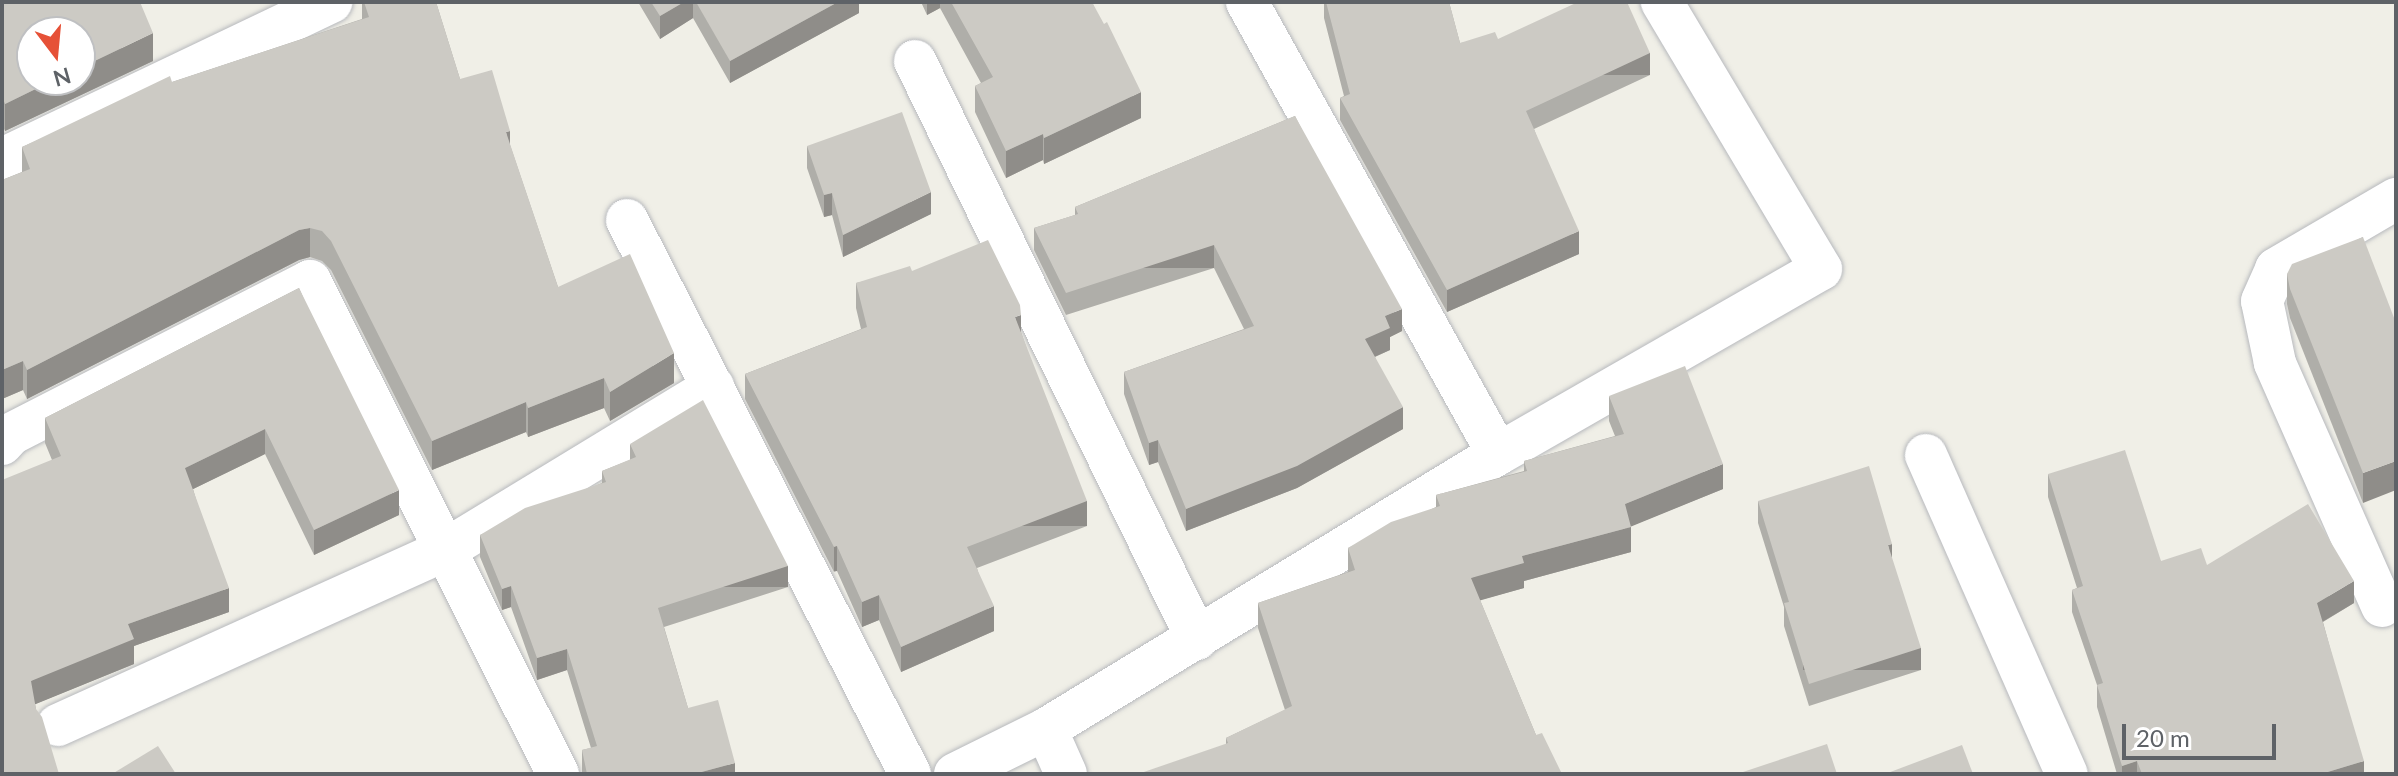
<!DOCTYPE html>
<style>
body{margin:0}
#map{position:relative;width:2398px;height:776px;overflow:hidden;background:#f0efe7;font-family:Lato,sans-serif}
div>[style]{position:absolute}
.roads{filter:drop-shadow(0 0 2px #b7b9bd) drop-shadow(0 0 2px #b7b9bd)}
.minor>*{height:42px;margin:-21px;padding:0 21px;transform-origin:21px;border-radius:21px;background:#fff}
.wall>*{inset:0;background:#afaea9}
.shaded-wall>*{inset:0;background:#8f8d89;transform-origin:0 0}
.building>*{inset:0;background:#cccac4}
span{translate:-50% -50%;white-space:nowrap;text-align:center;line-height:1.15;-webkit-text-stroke:8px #fff;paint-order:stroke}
.frame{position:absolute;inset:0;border:4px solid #5e6267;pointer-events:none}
.north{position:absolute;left:16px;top:16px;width:80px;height:80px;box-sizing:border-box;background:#fff;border:2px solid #bfc0c2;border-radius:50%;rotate:164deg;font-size:22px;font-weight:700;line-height:32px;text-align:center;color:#5e6267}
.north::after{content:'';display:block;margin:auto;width:28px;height:36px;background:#e65137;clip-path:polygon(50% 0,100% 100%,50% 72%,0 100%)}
.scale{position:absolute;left:2122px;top:724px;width:154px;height:36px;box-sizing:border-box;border:4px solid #5e6267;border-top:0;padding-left:10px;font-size:24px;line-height:28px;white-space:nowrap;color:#5e6267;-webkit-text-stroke:6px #fff;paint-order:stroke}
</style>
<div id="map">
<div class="roads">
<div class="minor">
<div style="left:1247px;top:2px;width:517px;rotate:60.96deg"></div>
<div style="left:915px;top:61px;width:643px;rotate:63.99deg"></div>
<div style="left:2px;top:159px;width:365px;rotate:-25.5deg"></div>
<div style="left:627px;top:220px;width:622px;rotate:62.94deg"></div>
<div style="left:2px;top:444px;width:13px;rotate:-48deg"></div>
<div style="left:11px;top:434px;width:336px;rotate:-27.1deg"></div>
<div style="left:310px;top:281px;width:552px;rotate:63.3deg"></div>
<div style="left:1926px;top:455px;width:349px;rotate:66.2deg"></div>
<div style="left:2382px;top:606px;width:266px;rotate:-113.8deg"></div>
<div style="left:2275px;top:363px;width:63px;rotate:-101.8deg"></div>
<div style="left:2262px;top:301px;width:35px;rotate:-66deg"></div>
<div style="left:2276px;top:269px;width:139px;rotate:-30.3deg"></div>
<div style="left:58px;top:725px;width:425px;rotate:-24.3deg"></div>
<div style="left:445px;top:550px;width:314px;rotate:-31.3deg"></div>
<div style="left:1046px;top:729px;width:529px;rotate:-31.32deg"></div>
<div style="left:1498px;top:454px;width:372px;rotate:-29.8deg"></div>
<div style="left:1821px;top:269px;width:311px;rotate:-120.8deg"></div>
<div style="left:955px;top:774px;width:102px;rotate:-26.3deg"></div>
<div style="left:1046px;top:729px;width:49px;rotate:66deg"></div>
</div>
</div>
<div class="wall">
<div style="clip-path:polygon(2px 2px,153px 61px,5px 131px,3px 127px,2px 127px)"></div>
<div style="clip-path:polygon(362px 2px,436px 2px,460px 79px,510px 145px,558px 287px,674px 383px,610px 421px,604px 408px,528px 437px,526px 432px,432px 470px,331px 270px,322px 261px,310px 257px,299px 260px,27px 399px,23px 390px,2px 399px,2px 180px,22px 172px,22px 147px,172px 82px,362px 19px)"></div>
<div style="clip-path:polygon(638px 2px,859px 2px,859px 13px,730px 83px,693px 18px,660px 39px)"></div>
<div style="clip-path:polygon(921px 2px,1092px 2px,1141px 118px,1044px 164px,1043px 160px,1006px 178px,975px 112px,975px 86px,981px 83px,940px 8px,927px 15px)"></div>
<div style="clip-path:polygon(1324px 2px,1449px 2px,1460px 43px,1498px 39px,1650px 75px,1534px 129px,1579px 254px,1447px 312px,1340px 120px,1340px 98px,1344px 96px,1324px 18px)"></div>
<div style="clip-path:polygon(1295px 116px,1402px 331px,1390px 337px,1390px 350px,1375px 357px,1403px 429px,1297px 488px,1186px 531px,1158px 462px,1149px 465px,1124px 394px,1124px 372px,1244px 329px,1214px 268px,1066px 315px,1034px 250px,1034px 228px,1075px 215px,1075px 207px)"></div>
<div style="clip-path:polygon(807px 146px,931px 214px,843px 257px,832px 215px,824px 217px,807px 168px)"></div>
<div style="clip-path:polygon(2363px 237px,2363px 503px,2290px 318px,2287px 304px,2287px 274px)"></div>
<div style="clip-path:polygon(912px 271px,1021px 332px,1087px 526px,977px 568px,994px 631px,901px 672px,879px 620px,862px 627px,837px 571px,834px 572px,745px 399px,745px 374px,861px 329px,856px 308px,856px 283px)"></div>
<div style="clip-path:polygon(299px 288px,399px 515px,314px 555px,265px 454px,193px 489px,229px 612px,134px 646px,134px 664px,35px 704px,36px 709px,2px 774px,52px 460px,45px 443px,45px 418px)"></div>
<div style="clip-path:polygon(1609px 396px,1723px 489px,1631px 526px,1631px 552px,1524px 581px,1524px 588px,1480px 600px,1536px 735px,1226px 744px,1226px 738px,1285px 710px,1258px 628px,1258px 603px,1348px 572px,1348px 548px,1436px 507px,1436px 495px,1524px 471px,1524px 461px,1615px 436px,1609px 421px)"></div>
<div style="clip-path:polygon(630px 444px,788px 587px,664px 627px,688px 708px,735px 774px,582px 774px,582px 750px,591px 748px,567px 670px,537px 680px,511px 607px,502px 610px,480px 557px,480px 535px,602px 483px,602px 471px,630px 460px)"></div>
<div style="clip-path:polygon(2048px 474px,2161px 561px,2207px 565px,2354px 603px,2323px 622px,2364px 774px,2117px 774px,2097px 707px,2097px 685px,2072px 612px,2072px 590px,2077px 588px,2048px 497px)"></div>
<div style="clip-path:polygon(1758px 501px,1892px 560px,1921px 670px,1809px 706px,1784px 626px,1784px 607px,1758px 523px)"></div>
</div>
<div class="shaded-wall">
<div style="clip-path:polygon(684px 2px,693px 2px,693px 18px,660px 39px,660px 16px)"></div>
<div style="clip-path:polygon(838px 2px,859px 2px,859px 13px,730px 83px,730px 61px)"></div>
<div style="clip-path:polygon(927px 2px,940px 2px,940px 8px,927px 15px)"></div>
<div style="clip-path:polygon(153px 33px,153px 61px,5px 131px,5px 104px,54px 80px,80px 80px,80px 68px)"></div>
<div style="left:1650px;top:53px;width:22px;height:137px;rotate:90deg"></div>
<div style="clip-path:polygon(1141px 92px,1141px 118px,1044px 164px,1044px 138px)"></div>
<div style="left:3px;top:99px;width:28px;height:1px;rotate:90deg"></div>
<div style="clip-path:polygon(510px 131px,510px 160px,506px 132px)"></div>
<div style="clip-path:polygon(1043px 134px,1043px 160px,1006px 178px,1006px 151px)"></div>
<div style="clip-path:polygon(931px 192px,931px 214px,843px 257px,843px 235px)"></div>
<div style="clip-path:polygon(832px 193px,832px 215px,824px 217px,824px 195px)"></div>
<div style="clip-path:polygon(310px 228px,310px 257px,299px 260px,27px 399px,27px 370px,299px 230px)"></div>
<div style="clip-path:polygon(1579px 231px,1579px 254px,1447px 312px,1447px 290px)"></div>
<div style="left:1214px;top:245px;width:23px;height:156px;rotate:90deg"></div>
<div style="clip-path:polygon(1402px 309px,1402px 331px,1390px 337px,1390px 350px,1365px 361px,1365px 339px,1385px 316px)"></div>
<div style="clip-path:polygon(1021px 315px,1021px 340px,1015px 317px)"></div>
<div style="clip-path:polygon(674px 353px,674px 383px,610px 421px,610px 392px)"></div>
<div style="clip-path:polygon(23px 361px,23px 390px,2px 399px,2px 370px)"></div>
<div style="clip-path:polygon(604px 378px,604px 408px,528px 437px,528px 408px)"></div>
<div style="clip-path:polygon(526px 402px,526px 432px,432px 470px,432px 441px)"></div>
<div style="clip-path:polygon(1403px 407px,1403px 429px,1297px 488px,1186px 531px,1186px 509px)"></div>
<div style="clip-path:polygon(265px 429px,265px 454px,185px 493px,185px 468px)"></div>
<div style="clip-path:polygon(1158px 440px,1158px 462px,1149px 465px,1149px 443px)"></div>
<div style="clip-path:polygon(2396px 461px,2396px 490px,2363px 503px,2363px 473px)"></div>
<div style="clip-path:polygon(1723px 464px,1723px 489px,1625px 529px,1625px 504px)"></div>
<div style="clip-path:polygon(399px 490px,399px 515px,314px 555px,314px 530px)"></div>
<div style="left:1087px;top:501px;width:25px;height:129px;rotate:90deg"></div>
<div style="clip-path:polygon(1631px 527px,1631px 552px,1524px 581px,1524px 588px,1471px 603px,1471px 578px,1522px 556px)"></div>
<div style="clip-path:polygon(1892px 544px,1892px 566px,1888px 545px)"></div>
<div style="left:837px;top:546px;width:25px;height:3px;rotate:90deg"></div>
<div style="left:788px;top:566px;width:21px;height:137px;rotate:90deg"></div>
<div style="clip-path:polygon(2354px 581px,2354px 603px,2317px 625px,2317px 603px)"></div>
<div style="clip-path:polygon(511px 586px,511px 607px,502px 610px,502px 589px)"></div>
<div style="clip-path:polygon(229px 588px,229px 612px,134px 646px,134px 664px,31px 706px,31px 681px,128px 624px)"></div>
<div style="clip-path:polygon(879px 595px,879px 620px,862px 627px,862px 602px)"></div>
<div style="clip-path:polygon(994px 606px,994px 631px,901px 672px,901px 647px)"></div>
<div style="left:1921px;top:648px;width:22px;height:118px;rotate:90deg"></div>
<div style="clip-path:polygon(567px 649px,567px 670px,537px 680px,537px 658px)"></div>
<div style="clip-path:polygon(2137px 761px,2137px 774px,2122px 774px,2122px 766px)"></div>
<div style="clip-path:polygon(2364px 761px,2364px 774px,2321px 774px)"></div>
<div style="clip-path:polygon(735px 763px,735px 774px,694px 774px)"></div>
</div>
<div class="building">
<div style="clip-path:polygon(2px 2px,140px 2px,153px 33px,80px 68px,80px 32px,32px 32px,32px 80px,54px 80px,5px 104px,3px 99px,2px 100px)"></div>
<div style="clip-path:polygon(364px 2px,436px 2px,460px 79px,492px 70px,510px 131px,506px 132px,558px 287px,630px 254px,674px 353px,610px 392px,604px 378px,528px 408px,526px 402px,432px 441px,331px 241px,322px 231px,310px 228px,299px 230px,27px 370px,23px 361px,2px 370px,2px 180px,30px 169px,22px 147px,170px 76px,172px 82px,369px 17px)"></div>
<div style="clip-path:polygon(651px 2px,684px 2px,660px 16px)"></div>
<div style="clip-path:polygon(696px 2px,838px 2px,730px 61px)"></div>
<div style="clip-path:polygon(951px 2px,1092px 2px,1104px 24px,1107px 22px,1141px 92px,1044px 138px,1043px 134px,1006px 151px,975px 86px,993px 77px)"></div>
<div style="clip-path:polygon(1326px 2px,1449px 2px,1460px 43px,1495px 32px,1498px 39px,1578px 2px,1627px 2px,1650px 53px,1526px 111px,1579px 231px,1447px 290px,1340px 98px,1350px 94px)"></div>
<div style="clip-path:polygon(902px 112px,931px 192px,843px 235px,832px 193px,824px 195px,807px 146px)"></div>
<div style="clip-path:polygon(1295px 116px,1402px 309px,1385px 316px,1390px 328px,1365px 339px,1403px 407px,1297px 466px,1186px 509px,1158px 440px,1149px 443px,1124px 372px,1254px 326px,1214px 245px,1066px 293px,1034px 228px,1078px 214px,1075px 207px)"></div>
<div style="clip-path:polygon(2363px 237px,2396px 323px,2396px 461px,2363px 473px,2290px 289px,2287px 274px,2292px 264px)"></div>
<div style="clip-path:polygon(988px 240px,1020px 305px,1021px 315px,1015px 317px,1087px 501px,967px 547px,994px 606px,901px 647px,879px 595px,862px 602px,837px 546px,834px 547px,745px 374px,867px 327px,856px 283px,910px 266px,912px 271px)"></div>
<div style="clip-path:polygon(299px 288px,399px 490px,314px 530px,265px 429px,185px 468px,229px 588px,128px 624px,134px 639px,31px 681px,36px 709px,42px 717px,59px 774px,2px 774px,2px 480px,61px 456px,45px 418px)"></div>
<div style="clip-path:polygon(1685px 366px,1723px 464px,1625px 504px,1631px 527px,1522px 556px,1524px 563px,1471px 578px,1536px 735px,1542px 733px,1562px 774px,1138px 774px,1228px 743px,1226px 738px,1292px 706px,1258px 603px,1355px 570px,1348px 548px,1391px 522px,1440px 506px,1436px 495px,1527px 471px,1524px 461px,1624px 434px,1609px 396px)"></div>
<div style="clip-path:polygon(703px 400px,788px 566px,658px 608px,688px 708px,718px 700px,735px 763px,694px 774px,587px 774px,582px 750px,597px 746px,567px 649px,537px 658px,511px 586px,502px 589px,480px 535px,525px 508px,606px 482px,602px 471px,636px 457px,630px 444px)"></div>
<div style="clip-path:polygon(2125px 450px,2161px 561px,2201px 548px,2207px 565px,2308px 504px,2354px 581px,2317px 603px,2364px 761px,2321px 774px,2142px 774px,2137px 761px,2122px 766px,2097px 685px,2103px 683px,2072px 590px,2083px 586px,2048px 474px)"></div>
<div style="clip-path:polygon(1869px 466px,1892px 544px,1888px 545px,1921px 648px,1809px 684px,1784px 603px,1789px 602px,1758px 501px)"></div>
<div style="clip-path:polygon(1827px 744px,1837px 774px,1737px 774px)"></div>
<div style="clip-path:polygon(1962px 745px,1973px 774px,1885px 774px)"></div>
<div style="clip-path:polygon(158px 746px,176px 774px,112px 774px)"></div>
</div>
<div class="frame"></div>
<div class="north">N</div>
<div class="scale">20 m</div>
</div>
